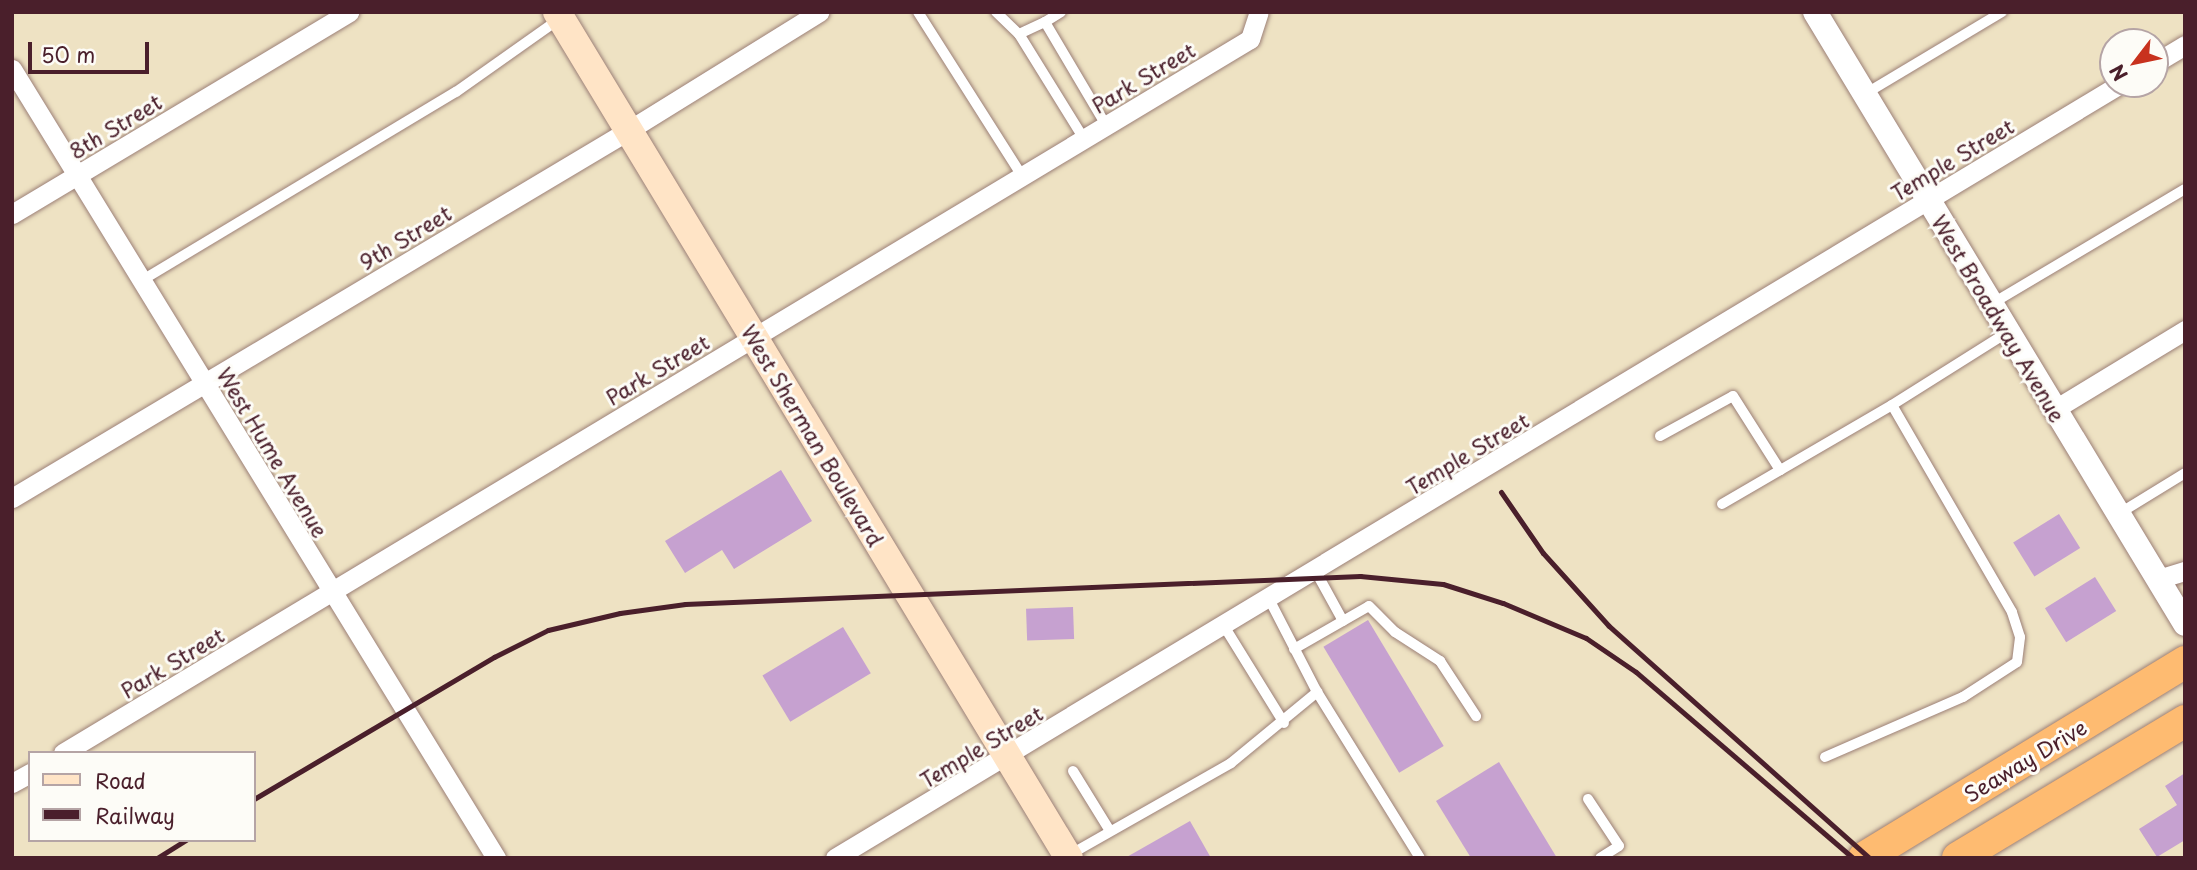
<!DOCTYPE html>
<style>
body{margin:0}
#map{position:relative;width:2197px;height:870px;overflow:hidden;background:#eee2c3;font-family:"Playpen Sans",sans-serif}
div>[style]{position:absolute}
.building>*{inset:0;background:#c6a1d0;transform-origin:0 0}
.roads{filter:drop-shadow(0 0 2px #9c8077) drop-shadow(0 0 2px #9c8077)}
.service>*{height:10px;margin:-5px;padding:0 5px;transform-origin:5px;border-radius:5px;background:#fff}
.minor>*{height:19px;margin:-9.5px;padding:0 9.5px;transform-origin:9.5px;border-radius:9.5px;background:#fff}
.tertiary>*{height:24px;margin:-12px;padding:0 12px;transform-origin:12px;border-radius:12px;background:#fff}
.secondary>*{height:28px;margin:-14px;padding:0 14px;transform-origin:14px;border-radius:14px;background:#ffe4c6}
.trunk>*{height:32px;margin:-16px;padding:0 16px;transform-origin:16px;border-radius:16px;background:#febb71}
.rail>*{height:5px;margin:-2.5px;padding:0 2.5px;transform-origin:2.5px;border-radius:2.5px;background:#4a1f2b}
span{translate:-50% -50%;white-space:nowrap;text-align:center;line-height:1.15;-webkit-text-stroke:6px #fdfcf7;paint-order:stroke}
.street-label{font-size:21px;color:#4a1f2b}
.frame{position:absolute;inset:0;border:14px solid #4a1f2b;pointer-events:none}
.legend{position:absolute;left:28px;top:751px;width:228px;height:91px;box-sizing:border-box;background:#fdfcf7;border:2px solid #b5a4a5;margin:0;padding:9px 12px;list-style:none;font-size:21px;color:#4a1f2b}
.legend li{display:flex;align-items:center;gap:14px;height:35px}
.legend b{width:35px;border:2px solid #b5a4a5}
.north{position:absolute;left:2099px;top:28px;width:70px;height:70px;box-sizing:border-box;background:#fdfcf7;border:2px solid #b5a4a5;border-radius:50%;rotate:238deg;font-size:19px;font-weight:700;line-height:28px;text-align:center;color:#4a1f2b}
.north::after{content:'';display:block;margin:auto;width:24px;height:32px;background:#c8321e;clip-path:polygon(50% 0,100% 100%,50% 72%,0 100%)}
.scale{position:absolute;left:28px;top:42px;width:121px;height:32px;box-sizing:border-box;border:4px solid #4a1f2b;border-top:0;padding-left:9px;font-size:21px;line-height:24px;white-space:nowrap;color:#4a1f2b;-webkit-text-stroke:5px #fdfcf7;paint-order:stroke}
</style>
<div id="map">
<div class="building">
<div style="clip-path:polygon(781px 470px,812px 521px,734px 569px,722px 550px,685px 573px,665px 541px)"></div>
<div style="left:2059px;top:514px;width:40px;height:54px;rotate:58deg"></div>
<div style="left:2095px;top:577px;width:40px;height:59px;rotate:58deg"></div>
<div style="left:1073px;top:607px;width:32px;height:47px;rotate:88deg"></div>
<div style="left:1368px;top:620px;width:147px;height:52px;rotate:59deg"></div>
<div style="left:843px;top:627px;width:54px;height:94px;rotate:59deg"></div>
<div style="clip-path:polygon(1499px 762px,1557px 858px,1471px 858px,1436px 801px)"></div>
<div style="clip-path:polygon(2185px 773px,2185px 840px,2157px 857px,2139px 829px,2177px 805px,2165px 786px)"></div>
<div style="clip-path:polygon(1190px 821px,1211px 858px,1125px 858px)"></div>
</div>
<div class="roads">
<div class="service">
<div style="left:918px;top:12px;width:194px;rotate:57.6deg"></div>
<div style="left:996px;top:12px;width:32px;rotate:44deg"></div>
<div style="left:1019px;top:34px;width:29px;rotate:-25deg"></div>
<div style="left:1045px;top:22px;width:120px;rotate:59.4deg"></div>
<div style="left:1045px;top:22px;width:19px;rotate:-32deg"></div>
<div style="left:1019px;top:34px;width:123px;rotate:58.2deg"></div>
<div style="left:1865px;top:94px;width:160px;rotate:-30.9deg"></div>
<div style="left:141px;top:281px;width:367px;rotate:-31deg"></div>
<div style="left:456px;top:92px;width:126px;rotate:-35.3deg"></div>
<div style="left:1993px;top:303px;width:223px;rotate:-30.7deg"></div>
<div style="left:1660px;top:436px;width:83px;rotate:-28.7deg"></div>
<div style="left:1733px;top:396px;width:88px;rotate:57.6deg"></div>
<div style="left:1722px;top:504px;width:197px;rotate:-30.2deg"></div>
<div style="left:2120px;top:513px;width:76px;rotate:-31.6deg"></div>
<div style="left:1315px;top:570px;width:58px;rotate:61.2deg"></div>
<div style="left:1269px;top:599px;width:105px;rotate:62.7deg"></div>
<div style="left:1317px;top:692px;width:195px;rotate:58.2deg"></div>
<div style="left:1224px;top:626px;width:114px;rotate:58.3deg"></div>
<div style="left:1294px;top:649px;width:86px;rotate:-29.8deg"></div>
<div style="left:1369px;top:606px;width:37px;rotate:45deg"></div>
<div style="left:1395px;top:632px;width:54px;rotate:32.8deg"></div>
<div style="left:1440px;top:661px;width:66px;rotate:56.8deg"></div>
<div style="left:1825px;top:757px;width:150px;rotate:-23.5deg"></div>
<div style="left:1963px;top:697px;width:64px;rotate:-32.9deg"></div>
<div style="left:2017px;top:662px;width:25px;rotate:-83deg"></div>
<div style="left:2020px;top:637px;width:26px;rotate:-108deg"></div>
<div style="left:2012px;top:612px;width:239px;rotate:-120.1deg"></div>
<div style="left:1892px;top:405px;width:137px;rotate:-32.2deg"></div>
<div style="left:1073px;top:771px;width:70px;rotate:58.3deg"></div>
<div style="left:1588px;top:799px;width:56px;rotate:56.6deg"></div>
<div style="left:1619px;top:846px;width:22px;rotate:148deg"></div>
<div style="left:1071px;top:854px;width:184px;rotate:-29.6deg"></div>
<div style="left:1231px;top:763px;width:112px;rotate:-39.5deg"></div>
</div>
<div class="minor">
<div style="left:2155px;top:63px;width:35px;rotate:-31deg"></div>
<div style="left:12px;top:69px;width:926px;rotate:58.47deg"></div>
<div style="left:12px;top:214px;width:393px;rotate:-30.9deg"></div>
<div style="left:2055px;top:409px;width:152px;rotate:-31.3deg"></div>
<div style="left:12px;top:498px;width:718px;rotate:-30.81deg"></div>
<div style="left:629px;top:130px;width:224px;rotate:-31.8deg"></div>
<div style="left:2158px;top:579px;width:28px;rotate:-17deg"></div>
<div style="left:63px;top:753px;width:1385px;rotate:-31.03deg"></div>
<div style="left:1250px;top:39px;width:28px;rotate:-72deg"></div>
<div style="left:12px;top:783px;width:21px;rotate:-29deg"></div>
<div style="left:835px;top:858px;width:1500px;rotate:-31.06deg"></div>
</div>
<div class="tertiary">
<div style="left:1815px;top:12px;width:715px;rotate:58.84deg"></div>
</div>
<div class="secondary">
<div style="left:557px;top:12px;width:989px;rotate:58.82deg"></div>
</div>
<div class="trunk">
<div style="left:1864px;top:858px;width:376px;rotate:-31.4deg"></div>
<div style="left:1958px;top:858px;width:265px;rotate:-31.1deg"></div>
</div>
</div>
<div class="rail">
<div style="left:1501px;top:492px;width:74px;rotate:55.5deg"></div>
<div style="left:1543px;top:553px;width:98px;rotate:47.9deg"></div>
<div style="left:1609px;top:626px;width:348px;rotate:41.7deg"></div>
<div style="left:254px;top:799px;width:279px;rotate:-30.6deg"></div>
<div style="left:494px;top:657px;width:60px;rotate:-26.6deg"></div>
<div style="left:548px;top:630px;width:74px;rotate:-13.3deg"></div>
<div style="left:620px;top:613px;width:66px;rotate:-7.9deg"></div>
<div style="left:685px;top:604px;width:676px;rotate:-2.38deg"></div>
<div style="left:1360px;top:576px;width:83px;rotate:5.5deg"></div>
<div style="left:1443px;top:584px;width:63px;rotate:17.6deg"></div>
<div style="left:1503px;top:603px;width:90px;rotate:22.9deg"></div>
<div style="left:1586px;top:638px;width:60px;rotate:34.2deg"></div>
<div style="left:1636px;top:672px;width:286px;rotate:40.6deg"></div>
<div style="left:157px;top:858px;width:34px;rotate:-32deg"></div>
</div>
<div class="street-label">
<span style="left:1143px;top:77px;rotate:-31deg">Park Street</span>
<span style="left:115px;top:126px;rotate:-31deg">8th Street</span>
<span style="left:1952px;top:159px;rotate:-31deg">Temple Street</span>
<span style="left:405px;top:237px;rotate:-31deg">9th Street</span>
<span style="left:1999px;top:318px;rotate:59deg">West Broadway Avenue</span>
<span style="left:657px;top:369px;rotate:-31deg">Park Street</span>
<span style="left:813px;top:435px;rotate:59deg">West Sherman Boulevard</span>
<span style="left:273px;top:452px;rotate:59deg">West Hume Avenue</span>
<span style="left:1467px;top:453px;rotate:-31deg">Temple Street</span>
<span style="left:172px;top:662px;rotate:-31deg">Park Street</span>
<span style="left:981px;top:746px;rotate:-31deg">Temple Street</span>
<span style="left:2025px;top:760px;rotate:-31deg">Seaway Drive</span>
</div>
<div class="frame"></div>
<ul class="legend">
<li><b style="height:9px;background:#ffe4c6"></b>Road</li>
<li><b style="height:9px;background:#4a1f2b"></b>Railway</li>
</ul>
<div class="north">N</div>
<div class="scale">50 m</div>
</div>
